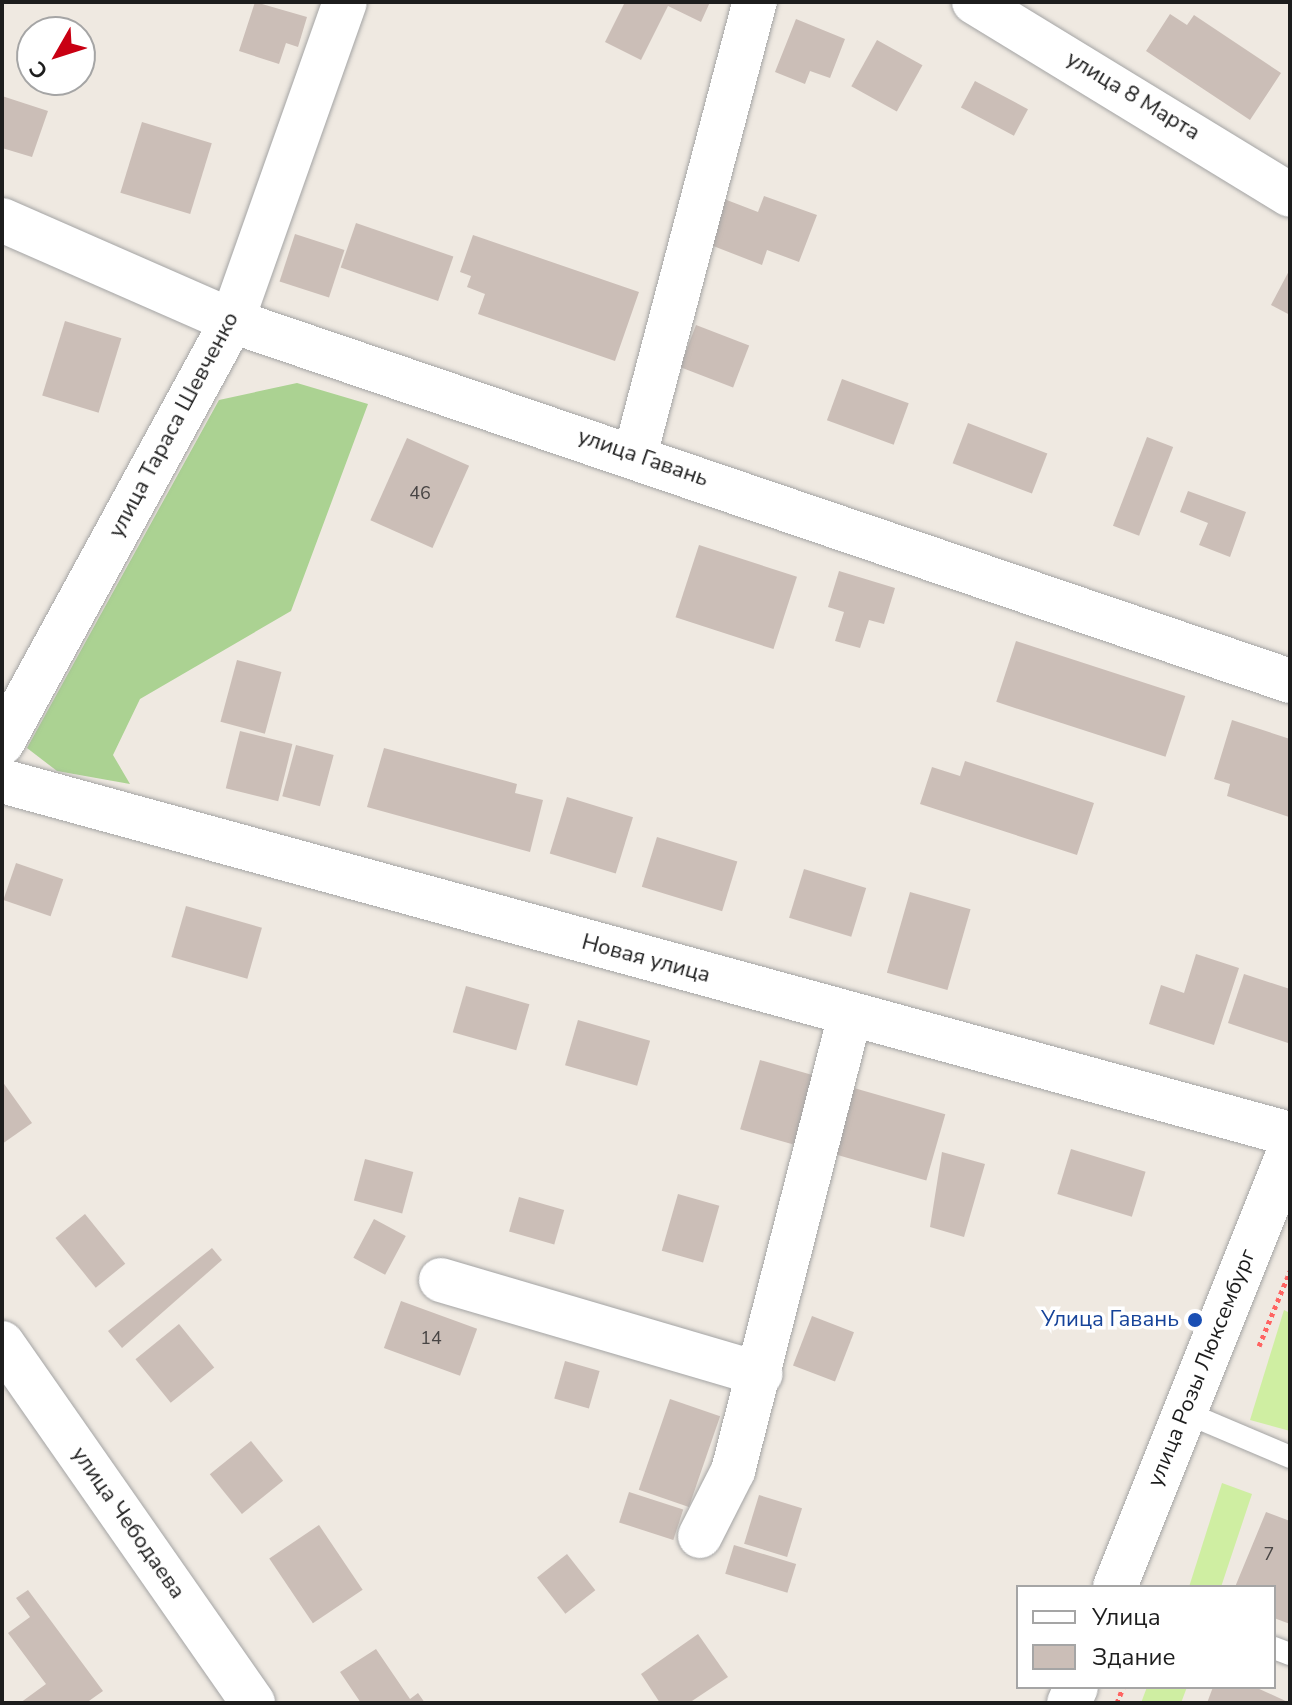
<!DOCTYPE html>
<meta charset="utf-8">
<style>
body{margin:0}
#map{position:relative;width:1292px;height:1705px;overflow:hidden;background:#efe9e1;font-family:"Nunito Sans",sans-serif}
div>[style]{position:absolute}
.grass>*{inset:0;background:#cfeea2}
.forest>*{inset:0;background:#abd292}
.building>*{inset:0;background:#cbbeb7;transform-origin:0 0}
.path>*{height:5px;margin-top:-2.5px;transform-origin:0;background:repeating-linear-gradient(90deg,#ff6462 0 4px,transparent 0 8px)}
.roads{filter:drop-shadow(0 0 2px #a4a4a4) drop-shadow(0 0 2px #a4a4a4)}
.service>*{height:22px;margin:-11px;padding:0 11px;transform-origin:11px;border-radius:11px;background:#fff}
.minor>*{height:44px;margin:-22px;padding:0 22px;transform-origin:22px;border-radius:22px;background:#fff}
.tertiary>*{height:44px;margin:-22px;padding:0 22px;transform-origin:22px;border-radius:22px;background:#fff}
.dots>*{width:22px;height:22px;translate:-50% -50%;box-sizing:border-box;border:4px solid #fff;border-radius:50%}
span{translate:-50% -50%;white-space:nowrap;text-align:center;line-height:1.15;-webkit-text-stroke:7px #fff;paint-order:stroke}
.number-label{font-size:18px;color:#484544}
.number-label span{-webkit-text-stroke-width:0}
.street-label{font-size:22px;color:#1d1d1d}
.transit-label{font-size:22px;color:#164399}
.right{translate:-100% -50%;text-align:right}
.frame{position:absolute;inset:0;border:4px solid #1d1d1d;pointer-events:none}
.legend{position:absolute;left:1016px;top:1585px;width:260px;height:104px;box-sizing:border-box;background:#fff;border:2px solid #a5a5a5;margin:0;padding:10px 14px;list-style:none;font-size:24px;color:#1d1d1d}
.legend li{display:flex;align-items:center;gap:16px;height:40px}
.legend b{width:40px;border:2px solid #a5a5a5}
.north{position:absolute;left:16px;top:16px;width:80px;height:80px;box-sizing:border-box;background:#fff;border:2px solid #a5a5a5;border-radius:50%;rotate:231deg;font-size:22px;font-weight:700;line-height:32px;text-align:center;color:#1d1d1d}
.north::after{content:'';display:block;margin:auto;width:28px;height:36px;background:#c90013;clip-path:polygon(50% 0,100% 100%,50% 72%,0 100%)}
</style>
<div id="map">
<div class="grass">
<div style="clip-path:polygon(1284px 1310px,1290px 1313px,1290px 1431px,1250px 1420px)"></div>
<div style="clip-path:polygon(1222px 1483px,1252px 1494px,1221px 1587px,1189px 1587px)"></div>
<div style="clip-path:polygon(1147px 1687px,1187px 1687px,1181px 1703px,1141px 1703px)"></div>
</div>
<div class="forest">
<div style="clip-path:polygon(297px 383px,368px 404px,291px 611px,140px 699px,113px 755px,130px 784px,57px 771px,27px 748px,219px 400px)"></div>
</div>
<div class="building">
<div style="clip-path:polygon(255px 2px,307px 17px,298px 47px,286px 43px,279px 64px,239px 51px)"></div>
<div style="clip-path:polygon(625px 2px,710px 2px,701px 22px,668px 6px,641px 60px,605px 42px)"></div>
<div style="clip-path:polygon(1170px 14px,1187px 25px,1194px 15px,1281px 73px,1250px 120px,1146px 51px)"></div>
<div style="clip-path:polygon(796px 19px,845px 39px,830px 78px,810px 71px,805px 84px,775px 72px)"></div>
<div style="left:877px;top:40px;width:52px;height:53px;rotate:29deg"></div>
<div style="left:975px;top:81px;width:60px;height:30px;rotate:28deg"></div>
<div style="clip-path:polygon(2px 96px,48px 111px,32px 157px,2px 148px)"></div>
<div style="left:142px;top:122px;width:73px;height:74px;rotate:17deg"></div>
<div style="clip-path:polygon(764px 196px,817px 215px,799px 262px,767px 250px,762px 265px,703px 242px,719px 197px,758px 212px)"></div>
<div style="left:356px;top:223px;width:103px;height:47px;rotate:19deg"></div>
<div style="left:295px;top:234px;width:52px;height:50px;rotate:18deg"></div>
<div style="clip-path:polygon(473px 235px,639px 292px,615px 361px,478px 314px,485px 294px,467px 287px,471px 276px,460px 272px)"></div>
<div style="clip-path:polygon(1290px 269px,1290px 315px,1271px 305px)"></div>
<div style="left:65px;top:321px;width:59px;height:78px;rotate:17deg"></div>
<div style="left:696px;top:325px;width:57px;height:45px;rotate:21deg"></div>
<div style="left:842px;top:379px;width:71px;height:44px;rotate:20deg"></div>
<div style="left:968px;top:423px;width:85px;height:43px;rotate:21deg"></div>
<div style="left:1147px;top:437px;width:28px;height:95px;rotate:21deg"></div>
<div style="left:407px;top:438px;width:68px;height:90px;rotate:24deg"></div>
<div style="clip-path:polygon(1188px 491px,1246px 512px,1230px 557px,1199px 545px,1208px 523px,1180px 512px)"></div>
<div style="left:699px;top:545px;width:103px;height:76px;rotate:18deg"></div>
<div style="clip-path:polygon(839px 571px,895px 588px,884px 624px,869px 620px,860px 648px,835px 641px,844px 612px,828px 607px)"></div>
<div style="left:1016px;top:641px;width:178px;height:64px;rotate:18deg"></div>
<div style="left:237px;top:660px;width:46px;height:64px;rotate:15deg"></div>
<div style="clip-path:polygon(1232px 720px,1290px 739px,1289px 817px,1227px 796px,1230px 784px,1214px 779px)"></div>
<div style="left:240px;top:731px;width:54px;height:59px;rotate:14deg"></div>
<div style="left:296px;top:745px;width:39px;height:53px;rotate:15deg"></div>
<div style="clip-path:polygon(384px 748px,517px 784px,515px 793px,543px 800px,530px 852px,367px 807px)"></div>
<div style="clip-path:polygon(965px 761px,1094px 803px,1077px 855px,920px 804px,932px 767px,960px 776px)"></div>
<div style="left:567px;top:797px;width:69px;height:59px;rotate:17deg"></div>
<div style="left:657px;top:837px;width:84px;height:52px;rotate:17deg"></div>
<div style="left:16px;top:863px;width:50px;height:39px;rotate:19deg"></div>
<div style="left:804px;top:869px;width:65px;height:51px;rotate:17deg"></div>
<div style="left:910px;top:892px;width:63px;height:84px;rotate:16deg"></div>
<div style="left:186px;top:906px;width:79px;height:53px;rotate:16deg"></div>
<div style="clip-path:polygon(1196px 954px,1239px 968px,1214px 1045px,1149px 1024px,1161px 985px,1184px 993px)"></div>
<div style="clip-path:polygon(1244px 974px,1290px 989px,1288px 1043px,1228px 1023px)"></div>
<div style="left:466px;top:986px;width:66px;height:48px;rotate:16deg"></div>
<div style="left:578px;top:1020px;width:75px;height:47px;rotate:16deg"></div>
<div style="left:760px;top:1060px;width:68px;height:72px;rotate:16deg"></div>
<div style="clip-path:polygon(2px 1081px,32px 1123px,2px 1144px)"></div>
<div style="left:854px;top:1088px;width:95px;height:69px;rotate:16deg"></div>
<div style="left:1071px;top:1149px;width:78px;height:47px;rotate:17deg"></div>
<div style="clip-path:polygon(942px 1152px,985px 1164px,964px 1237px,930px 1227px)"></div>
<div style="left:365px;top:1159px;width:50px;height:43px;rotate:15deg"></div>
<div style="left:678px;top:1194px;width:43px;height:59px;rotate:16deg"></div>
<div style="left:519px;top:1197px;width:47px;height:36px;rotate:16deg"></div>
<div style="left:85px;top:1214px;width:64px;height:38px;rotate:51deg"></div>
<div style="left:374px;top:1219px;width:36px;height:44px;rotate:28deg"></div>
<div style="clip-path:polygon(212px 1248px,222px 1260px,122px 1348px,108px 1331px)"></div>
<div style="left:401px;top:1301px;width:81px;height:50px;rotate:20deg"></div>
<div style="left:812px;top:1316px;width:45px;height:53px;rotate:21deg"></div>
<div style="left:179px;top:1324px;width:56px;height:56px;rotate:51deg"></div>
<div style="left:565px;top:1361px;width:36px;height:39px;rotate:16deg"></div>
<div style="left:670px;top:1399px;width:53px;height:96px;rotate:19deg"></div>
<div style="left:251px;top:1441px;width:51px;height:53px;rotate:51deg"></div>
<div style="left:629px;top:1492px;width:57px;height:32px;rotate:18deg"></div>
<div style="left:759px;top:1495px;width:45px;height:51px;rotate:17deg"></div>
<div style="clip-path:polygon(1266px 1512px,1290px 1521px,1290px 1624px,1274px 1618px,1274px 1587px,1235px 1587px)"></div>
<div style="left:319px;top:1525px;width:78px;height:60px;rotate:56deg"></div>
<div style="left:734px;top:1545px;width:65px;height:30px;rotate:17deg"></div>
<div style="left:567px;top:1554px;width:46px;height:38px;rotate:52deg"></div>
<div style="clip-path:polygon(28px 1590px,103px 1691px,86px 1703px,20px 1703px,46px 1684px,8px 1633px,30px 1617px,16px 1598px)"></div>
<div style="clip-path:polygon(698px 1634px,728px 1677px,689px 1703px,660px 1703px,641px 1674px)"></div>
<div style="clip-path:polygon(376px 1649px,410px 1699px,418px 1693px,425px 1703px,361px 1703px,340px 1672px)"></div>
<div style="clip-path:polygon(1213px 1687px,1255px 1687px,1290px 1703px,1207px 1703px)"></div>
</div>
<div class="path">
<div style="left:1259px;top:1346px;width:81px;rotate:-67.5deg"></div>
<div style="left:1117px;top:1703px;width:17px;rotate:-69deg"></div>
</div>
<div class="roads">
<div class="service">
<div style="left:1184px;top:1412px;width:115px;rotate:23deg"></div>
<div style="left:1274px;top:1648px;width:17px;rotate:21deg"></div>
</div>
<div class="minor">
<div style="left:974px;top:2px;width:370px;rotate:31.4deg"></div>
<div style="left:232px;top:321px;width:338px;rotate:-70.5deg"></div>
<div style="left:635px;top:455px;width:469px;rotate:-75.2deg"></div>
<div style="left:2px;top:781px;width:1335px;rotate:15.33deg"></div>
<div style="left:441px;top:1280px;width:333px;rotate:16.4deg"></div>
<div style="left:2px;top:1343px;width:439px;rotate:55.1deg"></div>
<div style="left:700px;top:1536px;width:73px;rotate:-63.1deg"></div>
<div style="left:733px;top:1471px;width:470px;rotate:-75.6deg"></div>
</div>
<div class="tertiary">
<div style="left:2px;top:220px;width:251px;rotate:23.7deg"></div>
<div style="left:232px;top:321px;width:1118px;rotate:18.79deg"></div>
<div style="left:2px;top:743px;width:481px;rotate:-61.4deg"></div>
<div style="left:1115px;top:1587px;width:471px;rotate:-68.2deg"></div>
<div style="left:1069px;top:1703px;width:17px;rotate:-66deg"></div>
</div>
</div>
<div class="dots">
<div style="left:1195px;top:1320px;background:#1a4fb4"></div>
</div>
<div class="number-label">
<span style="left:420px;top:493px">46</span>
<span style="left:431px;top:1338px">14</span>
<span style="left:1269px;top:1554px">7</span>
</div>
<div class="street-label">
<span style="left:1133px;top:96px;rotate:31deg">улица 8 Марта</span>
<span style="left:174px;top:425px;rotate:-62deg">улица Тараса Шевченко</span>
<span style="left:643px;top:458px;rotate:19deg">улица Гавань</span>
<span style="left:646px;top:959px;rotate:15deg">Новая улица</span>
<span style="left:1202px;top:1368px;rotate:-68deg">улица Розы Люксембург</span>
<span style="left:128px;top:1523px;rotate:55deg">улица Чебодаева</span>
</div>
<div class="transit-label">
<span class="right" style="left:1179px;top:1320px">Улица Гавань</span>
</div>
<div class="frame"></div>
<ul class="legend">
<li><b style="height:10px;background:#fff"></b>Улица</li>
<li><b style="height:22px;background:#cbbeb7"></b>Здание</li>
</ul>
<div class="north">С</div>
</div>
